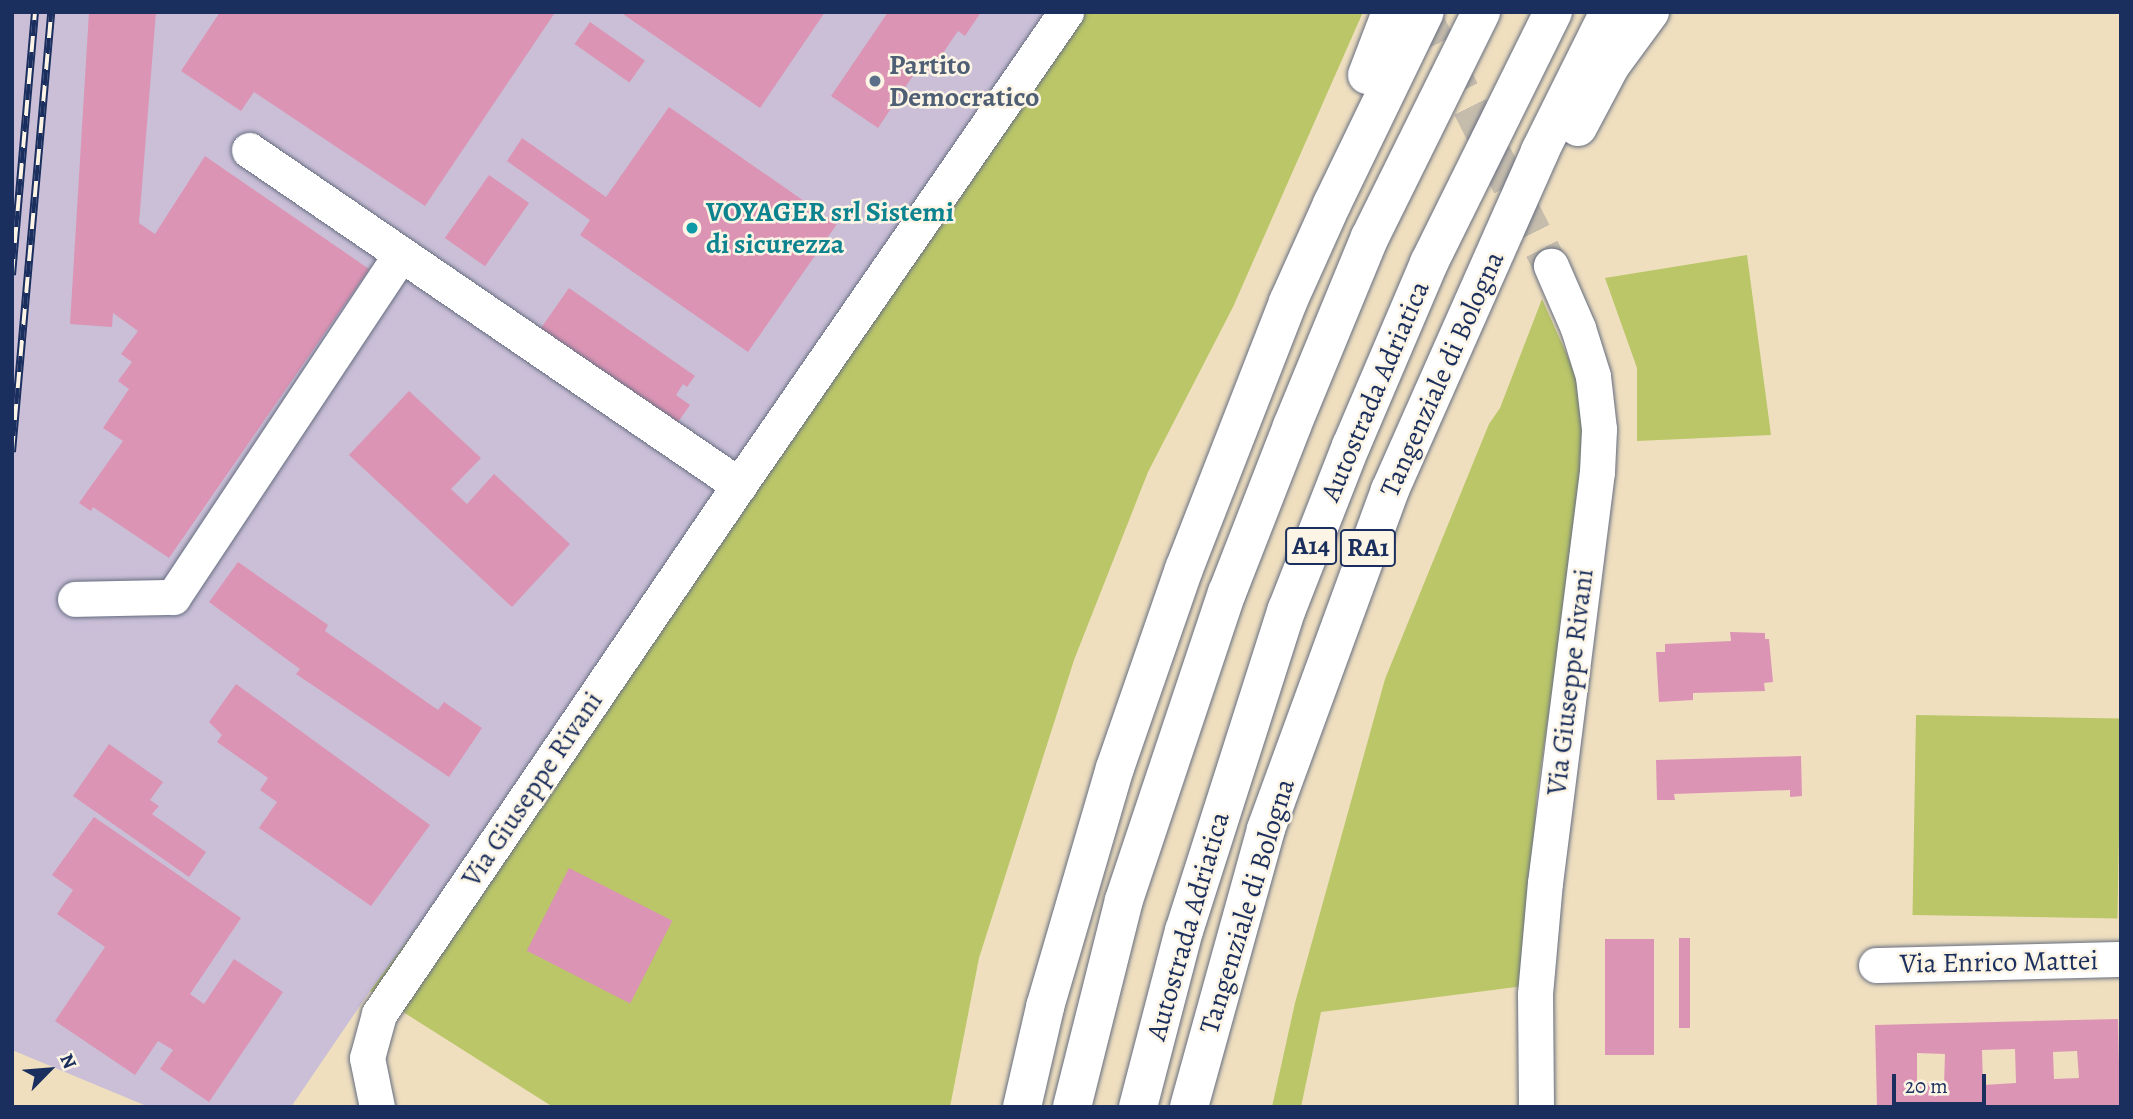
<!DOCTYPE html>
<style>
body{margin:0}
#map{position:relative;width:2133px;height:1119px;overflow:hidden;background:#efdfbf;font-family:Alegreya,serif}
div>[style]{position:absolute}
.industrial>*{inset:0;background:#cabfd7}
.green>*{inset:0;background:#bac668;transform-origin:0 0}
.building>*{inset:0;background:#dc94b4;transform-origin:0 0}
.minor-tunnel>*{height:35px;margin-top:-17.5px;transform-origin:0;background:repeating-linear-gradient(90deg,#c5bcac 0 35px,transparent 0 53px)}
.roads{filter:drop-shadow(0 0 2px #656d80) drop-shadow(0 0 2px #656d80)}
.minor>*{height:35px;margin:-17.5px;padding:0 17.5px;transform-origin:17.5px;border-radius:17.5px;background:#fff}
.highway>*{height:38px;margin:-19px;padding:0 19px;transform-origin:19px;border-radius:19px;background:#fff}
.rail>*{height:8px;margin-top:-4px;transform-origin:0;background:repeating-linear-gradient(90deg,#fcf5e5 0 16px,#1b2f5e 0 32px);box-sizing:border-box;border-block:2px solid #1b2f5e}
.dots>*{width:19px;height:19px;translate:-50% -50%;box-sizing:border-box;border:4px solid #fcf5e5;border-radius:50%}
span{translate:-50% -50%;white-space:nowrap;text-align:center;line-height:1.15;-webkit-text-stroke:5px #fcf5e5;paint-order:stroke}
.shield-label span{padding:2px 5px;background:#fcf5e5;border:2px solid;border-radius:5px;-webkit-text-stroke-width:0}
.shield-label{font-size:26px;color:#1b2f5e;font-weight:700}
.service-label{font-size:28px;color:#4e5e75;font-weight:700}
.left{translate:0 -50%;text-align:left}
.culture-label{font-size:28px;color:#0d838f;font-weight:700}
.street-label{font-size:28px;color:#1b2f5e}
.frame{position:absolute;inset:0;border:14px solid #1b2f5e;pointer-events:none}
.north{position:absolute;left:14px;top:1035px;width:70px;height:70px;-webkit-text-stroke:5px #fcf5e5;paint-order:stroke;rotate:65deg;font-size:19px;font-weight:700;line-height:28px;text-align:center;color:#1b2f5e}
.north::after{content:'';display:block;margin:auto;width:24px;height:32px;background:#1b2f5e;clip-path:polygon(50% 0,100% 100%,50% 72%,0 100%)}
.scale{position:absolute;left:1892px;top:1074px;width:94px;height:32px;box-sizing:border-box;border:4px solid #1b2f5e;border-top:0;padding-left:9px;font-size:21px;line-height:24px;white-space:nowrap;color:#1b2f5e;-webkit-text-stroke:5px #fcf5e5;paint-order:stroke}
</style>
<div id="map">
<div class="industrial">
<div style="clip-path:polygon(12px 12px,1080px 12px,859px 333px,370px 991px,291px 1107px,149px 1107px,12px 1050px)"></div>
</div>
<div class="green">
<div style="clip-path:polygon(1080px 12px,1363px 12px,1233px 307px,1148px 472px,1074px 660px,979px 958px,950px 1107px,553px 1107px,370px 991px,859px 333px)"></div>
<div style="clip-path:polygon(1747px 255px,1771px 435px,1637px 441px,1637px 368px,1605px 278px)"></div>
<div style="clip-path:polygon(1542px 299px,1584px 393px,1588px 449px,1537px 793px,1524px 986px,1321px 1012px,1301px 1107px,1272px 1107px,1295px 1003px,1385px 679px,1489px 424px,1500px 408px)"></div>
<div style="left:1916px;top:715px;width:205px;height:200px;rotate:1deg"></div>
</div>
<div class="building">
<div style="clip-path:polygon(89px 12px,156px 12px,139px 223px,155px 234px,205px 156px,369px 269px,169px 558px,93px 507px,91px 511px,79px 503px,123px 441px,103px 428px,129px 389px,118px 381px,132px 362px,121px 354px,138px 331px,113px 313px,112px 327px,70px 324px)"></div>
<div style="clip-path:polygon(220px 12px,551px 12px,554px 14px,425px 206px,254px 92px,241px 111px,181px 71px)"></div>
<div style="clip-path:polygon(620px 12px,825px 12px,760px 108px)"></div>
<div style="clip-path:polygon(888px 12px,981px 12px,965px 36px,958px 31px,930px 72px,920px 65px,878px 128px,831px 96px)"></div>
<div style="left:590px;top:22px;width:67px;height:27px;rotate:35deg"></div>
<div style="clip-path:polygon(669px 107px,837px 224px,748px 352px,580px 235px,590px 220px,507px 161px,522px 138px,606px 197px)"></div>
<div style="left:489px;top:175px;width:49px;height:77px;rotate:35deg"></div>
<div style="clip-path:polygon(569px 288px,695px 376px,687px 387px,683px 384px,676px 395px,690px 405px,678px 422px,541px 328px)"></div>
<div style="clip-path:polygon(409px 391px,481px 458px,451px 489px,467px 504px,494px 474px,570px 544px,512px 607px,349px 455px)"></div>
<div style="clip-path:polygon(238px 562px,328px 625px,325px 631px,438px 710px,444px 702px,482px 728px,449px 777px,296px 674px,300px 669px,209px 602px)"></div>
<div style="clip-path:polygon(1730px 632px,1765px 633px,1765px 639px,1769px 639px,1773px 682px,1764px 683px,1765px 691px,1693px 693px,1693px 700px,1659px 702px,1656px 652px,1665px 652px,1665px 644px,1731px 641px)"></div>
<div style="clip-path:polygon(236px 684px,430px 825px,371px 906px,259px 828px,277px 802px,260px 790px,268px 778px,217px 742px,222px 735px,209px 722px)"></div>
<div style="clip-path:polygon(109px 744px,163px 782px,150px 800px,159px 806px,152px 814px,206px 852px,189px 877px,73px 796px)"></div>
<div style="clip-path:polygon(1801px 756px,1802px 796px,1790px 797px,1790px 790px,1674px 794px,1675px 800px,1657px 800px,1656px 760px)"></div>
<div style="clip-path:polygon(94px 817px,241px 918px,190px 994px,204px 1004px,234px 959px,283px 992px,209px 1102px,160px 1069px,173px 1050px,158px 1041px,135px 1075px,55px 1021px,105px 947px,57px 914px,73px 890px,52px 875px)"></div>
<div style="left:569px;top:868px;width:116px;height:93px;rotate:27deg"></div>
<div style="left:1679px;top:938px;width:11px;height:90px"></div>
<div style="left:1605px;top:939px;width:49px;height:116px"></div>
<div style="clip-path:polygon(evenodd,2118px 1019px,2120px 1107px,1877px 1107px,1875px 1025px,2118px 1019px,2015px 1049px,2016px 1083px,1983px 1085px,1982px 1050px,2015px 1049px,2118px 1019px,2077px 1051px,2079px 1078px,2054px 1079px,2053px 1052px,2077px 1051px,2118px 1019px,1917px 1053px,1945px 1054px,1944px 1084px,1917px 1083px,1917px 1053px)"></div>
</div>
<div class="minor-tunnel">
<div style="left:1422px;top:12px;width:285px;rotate:63.1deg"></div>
</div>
<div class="roads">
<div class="minor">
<div style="left:249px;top:150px;width:594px;rotate:34.36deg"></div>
<div style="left:75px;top:599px;width:98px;rotate:-1.2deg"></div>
<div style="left:173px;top:597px;width:410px;rotate:-56.4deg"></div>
<div style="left:1876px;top:965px;width:245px;rotate:-1.4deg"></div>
<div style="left:377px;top:1107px;width:50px;rotate:-101.5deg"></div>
<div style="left:367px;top:1058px;width:46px;rotate:-74.7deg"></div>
<div style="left:379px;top:1014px;width:640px;rotate:-55.76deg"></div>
<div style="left:739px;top:485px;width:575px;rotate:-55.34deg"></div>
<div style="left:1536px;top:1107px;width:113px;rotate:-90.5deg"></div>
<div style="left:1535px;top:994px;width:111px;rotate:-84.9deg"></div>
<div style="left:1545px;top:883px;width:414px;rotate:-82.8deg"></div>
<div style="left:1597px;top:472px;width:43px;rotate:-87.3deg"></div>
<div style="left:1599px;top:429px;width:53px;rotate:-96.5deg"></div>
<div style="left:1593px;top:376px;width:50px;rotate:-107.4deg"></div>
<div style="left:1578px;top:328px;width:68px;rotate:-113.5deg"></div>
</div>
<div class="highway">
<div style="left:1367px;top:75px;width:67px;rotate:-69.1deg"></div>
<div style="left:1578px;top:127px;width:70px;rotate:-62deg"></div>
<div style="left:1611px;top:65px;width:66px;rotate:-53.7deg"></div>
<div style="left:1022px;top:1107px;width:103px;rotate:-77deg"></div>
<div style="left:1045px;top:1007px;width:249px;rotate:-73.7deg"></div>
<div style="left:1115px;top:768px;width:211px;rotate:-70.9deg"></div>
<div style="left:1184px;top:569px;width:287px;rotate:-68.7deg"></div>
<div style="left:1288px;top:302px;width:107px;rotate:-65.8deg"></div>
<div style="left:1332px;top:204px;width:213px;rotate:-64.2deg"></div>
<div style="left:1072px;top:1107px;width:213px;rotate:-75.9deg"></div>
<div style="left:1124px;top:900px;width:324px;rotate:-71.5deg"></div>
<div style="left:1227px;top:593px;width:179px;rotate:-68.7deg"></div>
<div style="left:1292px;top:426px;width:204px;rotate:-67.6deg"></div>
<div style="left:1370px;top:237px;width:251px;rotate:-63.7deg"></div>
<div style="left:1138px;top:1107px;width:182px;rotate:-75.4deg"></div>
<div style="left:1184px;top:931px;width:338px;rotate:-72.3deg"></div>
<div style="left:1287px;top:609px;width:175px;rotate:-68.6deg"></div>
<div style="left:1351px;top:446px;width:199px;rotate:-66.9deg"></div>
<div style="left:1429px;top:263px;width:280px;rotate:-63.7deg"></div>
<div style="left:1189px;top:1107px;width:288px;rotate:-74.5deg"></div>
<div style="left:1266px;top:829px;width:361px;rotate:-69.9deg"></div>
<div style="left:1390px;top:490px;width:371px;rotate:-66.1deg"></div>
<div style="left:1540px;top:151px;width:155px;rotate:-63.6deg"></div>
</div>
</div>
<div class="rail">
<div style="left:12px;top:275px;width:264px;rotate:-85deg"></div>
<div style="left:12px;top:452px;width:442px;rotate:-84.9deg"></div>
</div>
<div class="dots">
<div style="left:875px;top:81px;background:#5c6f8a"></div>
<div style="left:692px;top:228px;background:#0f9aa8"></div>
</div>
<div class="shield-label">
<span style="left:1311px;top:546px">A14</span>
<span style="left:1368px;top:548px">RA1</span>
</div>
<div class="service-label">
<span class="left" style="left:889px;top:81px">Partito<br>Democratico</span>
</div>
<div class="culture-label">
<span class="left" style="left:706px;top:228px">VOYAGER srl Sistemi<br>di sicurezza</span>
</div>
<div class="street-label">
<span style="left:1442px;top:374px;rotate:-66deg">Tangenziale di Bologna</span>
<span style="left:1375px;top:391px;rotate:-67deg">Autostrada Adriatica</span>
<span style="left:1570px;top:682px;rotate:-83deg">Via Giuseppe Rivani</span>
<span style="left:532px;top:789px;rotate:-56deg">Via Giuseppe Rivani</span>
<span style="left:1247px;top:906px;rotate:-73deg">Tangenziale di Bologna</span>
<span style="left:1188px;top:926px;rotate:-74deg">Autostrada Adriatica</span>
<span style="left:1999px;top:962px;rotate:-1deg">Via Enrico Mattei</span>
</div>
<div class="frame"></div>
<div class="north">N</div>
<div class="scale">20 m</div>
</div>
